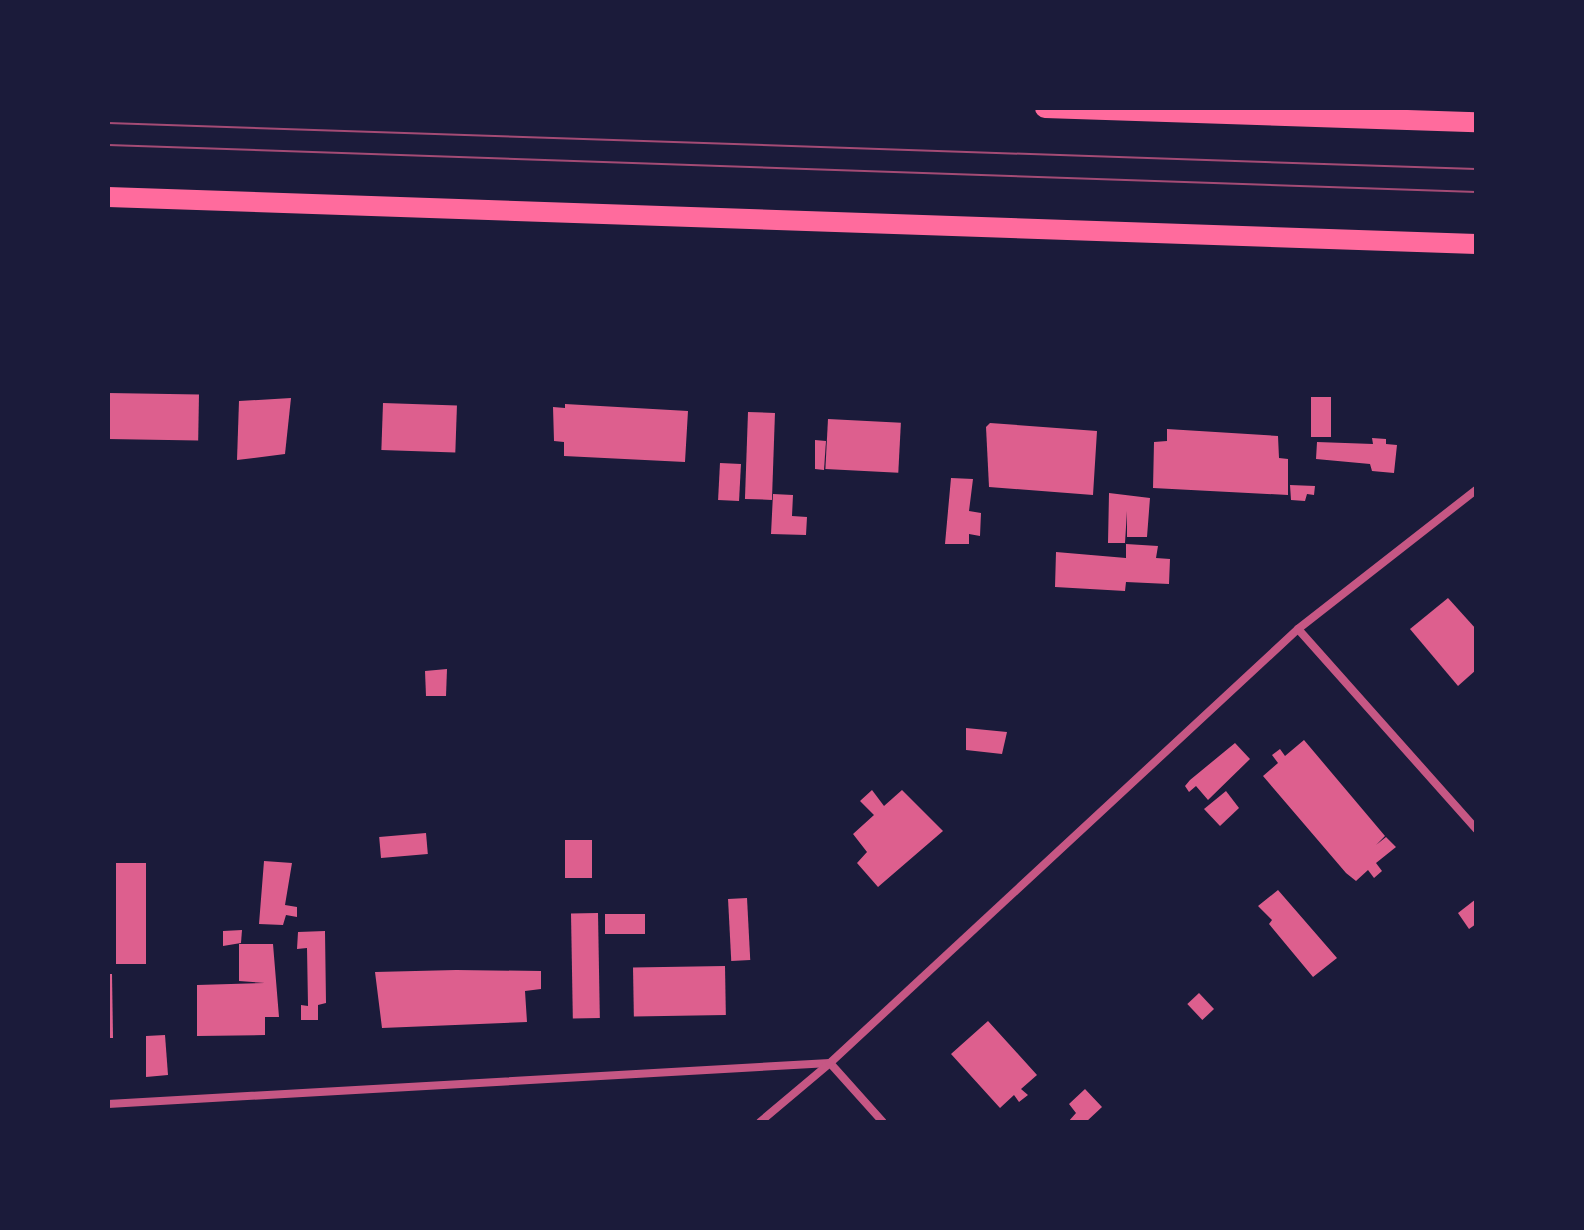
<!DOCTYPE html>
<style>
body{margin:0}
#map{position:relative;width:1584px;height:1230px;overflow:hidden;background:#1b1b3a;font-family:"PT Sans",sans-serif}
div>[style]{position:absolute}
.building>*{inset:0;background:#dd5f8e;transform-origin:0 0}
.minor>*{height:8px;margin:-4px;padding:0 4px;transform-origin:4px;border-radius:4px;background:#c65784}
.primary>*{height:20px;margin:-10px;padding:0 10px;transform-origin:10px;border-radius:10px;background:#ff6b9d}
.tram>*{height:2px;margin:-1px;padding:0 1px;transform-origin:1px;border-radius:1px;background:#a44b75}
span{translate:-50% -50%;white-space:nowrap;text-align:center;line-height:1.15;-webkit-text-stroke:6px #1b1b3a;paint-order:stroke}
.frame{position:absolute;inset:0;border:110px solid #1b1b3a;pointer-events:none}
</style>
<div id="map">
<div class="building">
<div style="left:108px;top:393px;width:91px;height:46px;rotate:1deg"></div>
<div style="left:1311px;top:397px;width:20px;height:40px"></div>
<div style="clip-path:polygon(291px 398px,285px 454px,237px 460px,239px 401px)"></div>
<div style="left:383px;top:403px;width:74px;height:47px;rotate:2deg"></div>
<div style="clip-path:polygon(565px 404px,688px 411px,685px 462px,564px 456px,564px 442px,554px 441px,553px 407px,565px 408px)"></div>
<div style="left:748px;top:412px;width:27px;height:87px;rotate:2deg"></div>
<div style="left:828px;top:419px;width:73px;height:50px;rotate:3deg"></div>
<div style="clip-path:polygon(990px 423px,1097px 431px,1093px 495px,989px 487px,986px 427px)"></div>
<div style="clip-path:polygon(1167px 429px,1278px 436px,1279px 458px,1288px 459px,1288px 495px,1153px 488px,1154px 442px,1167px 441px)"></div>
<div style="clip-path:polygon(1372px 438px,1386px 439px,1386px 444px,1397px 445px,1394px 473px,1372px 471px,1370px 464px,1316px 459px,1317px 442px,1373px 444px)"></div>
<div style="clip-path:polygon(815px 440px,826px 441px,824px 470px,815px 469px)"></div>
<div style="left:720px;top:463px;width:21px;height:37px;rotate:3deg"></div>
<div style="clip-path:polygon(951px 478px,973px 479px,969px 511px,981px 513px,980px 536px,969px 534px,969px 544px,945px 544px)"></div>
<div style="clip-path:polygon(1290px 485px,1315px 486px,1314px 495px,1307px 494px,1305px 501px,1291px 500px)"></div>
<div style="clip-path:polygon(1109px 493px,1150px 498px,1147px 537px,1127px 537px,1127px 511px,1125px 543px,1108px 543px)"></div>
<div style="clip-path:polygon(773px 494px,793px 495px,792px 516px,807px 517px,806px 535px,771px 534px)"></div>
<div style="clip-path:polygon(1126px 544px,1158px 546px,1156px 558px,1170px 559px,1169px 584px,1126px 582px,1125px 591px,1055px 587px,1056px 552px,1126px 558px)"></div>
<div style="clip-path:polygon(1448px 598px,1476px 629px,1476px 670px,1458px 686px,1410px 629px)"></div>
<div style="clip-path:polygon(447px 669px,446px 696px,426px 696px,425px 671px)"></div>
<div style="clip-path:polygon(966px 728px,1007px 732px,1002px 754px,966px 750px)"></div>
<div style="clip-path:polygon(1304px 740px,1385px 836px,1376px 845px,1386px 837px,1396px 847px,1376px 863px,1382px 871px,1374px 878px,1368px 870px,1356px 881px,1346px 873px,1263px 776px,1278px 763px,1272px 755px,1280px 749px,1285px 756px)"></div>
<div style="clip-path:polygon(1235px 743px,1250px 759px,1208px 800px,1196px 786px,1189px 792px,1185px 786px,1190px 780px)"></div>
<div style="clip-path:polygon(872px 790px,884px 806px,902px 790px,943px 831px,878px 887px,857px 863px,867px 852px,853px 834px,874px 815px,860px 801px)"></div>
<div style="clip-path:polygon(1226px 791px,1239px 808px,1220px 826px,1204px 809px)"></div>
<div style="left:426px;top:833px;width:21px;height:47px;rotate:85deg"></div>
<div style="left:565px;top:840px;width:27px;height:38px"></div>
<div style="clip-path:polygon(264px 861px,292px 863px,285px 905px,297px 907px,297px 917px,286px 915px,283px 925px,259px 924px)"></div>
<div style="left:116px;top:863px;width:30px;height:101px"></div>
<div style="clip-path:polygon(1278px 890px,1337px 958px,1313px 977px,1269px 924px,1272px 920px,1258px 906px)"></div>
<div style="left:747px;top:898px;width:62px;height:19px;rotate:87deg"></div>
<div style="clip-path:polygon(1476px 899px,1476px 924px,1469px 929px,1458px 913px)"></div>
<div style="left:598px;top:913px;width:105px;height:27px;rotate:89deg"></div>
<div style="left:605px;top:914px;width:40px;height:20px"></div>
<div style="clip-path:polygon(242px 930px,241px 943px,223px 946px,223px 931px)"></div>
<div style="clip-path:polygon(325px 931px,326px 1003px,318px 1005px,318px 1020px,301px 1020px,301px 1005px,308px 1006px,307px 948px,297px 949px,298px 932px)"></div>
<div style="clip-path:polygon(239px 944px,273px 944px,279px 1017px,265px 1017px,265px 1035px,197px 1036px,197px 985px,265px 983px,239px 981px)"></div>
<div style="left:725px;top:966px;width:49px;height:92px;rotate:89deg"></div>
<div style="clip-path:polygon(456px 970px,541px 971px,541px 989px,525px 991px,527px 1022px,382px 1028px,375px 972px)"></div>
<div style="clip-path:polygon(108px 974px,112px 974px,113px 1038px,108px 1038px)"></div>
<div style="left:1199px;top:993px;width:22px;height:16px;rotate:47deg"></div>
<div style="clip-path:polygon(988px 1021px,1037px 1075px,1021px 1089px,1028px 1095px,1019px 1102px,1014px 1095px,1000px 1108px,951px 1054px)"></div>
<div style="clip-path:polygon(165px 1035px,168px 1075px,146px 1077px,146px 1036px)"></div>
<div style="clip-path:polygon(1085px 1089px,1102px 1107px,1086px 1122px,1068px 1122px,1076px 1113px,1069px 1104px)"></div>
</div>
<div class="minor">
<div style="left:1298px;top:629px;width:268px;rotate:48.3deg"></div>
<div style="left:108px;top:1104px;width:723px;rotate:-3.25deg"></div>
<div style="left:830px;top:1063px;width:79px;rotate:48.1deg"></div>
<div style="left:760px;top:1122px;width:92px;rotate:-40.1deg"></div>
<div style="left:830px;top:1063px;width:638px;rotate:-42.84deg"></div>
<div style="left:1298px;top:629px;width:226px;rotate:-38deg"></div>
</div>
<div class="primary">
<div style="left:1045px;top:108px;width:431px;rotate:1.9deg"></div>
<div style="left:108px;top:197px;width:1369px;rotate:1.97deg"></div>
</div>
<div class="tram">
<div style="left:108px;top:123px;width:1369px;rotate:1.93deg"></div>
<div style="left:108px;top:145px;width:1369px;rotate:1.97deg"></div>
</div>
<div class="frame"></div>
</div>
